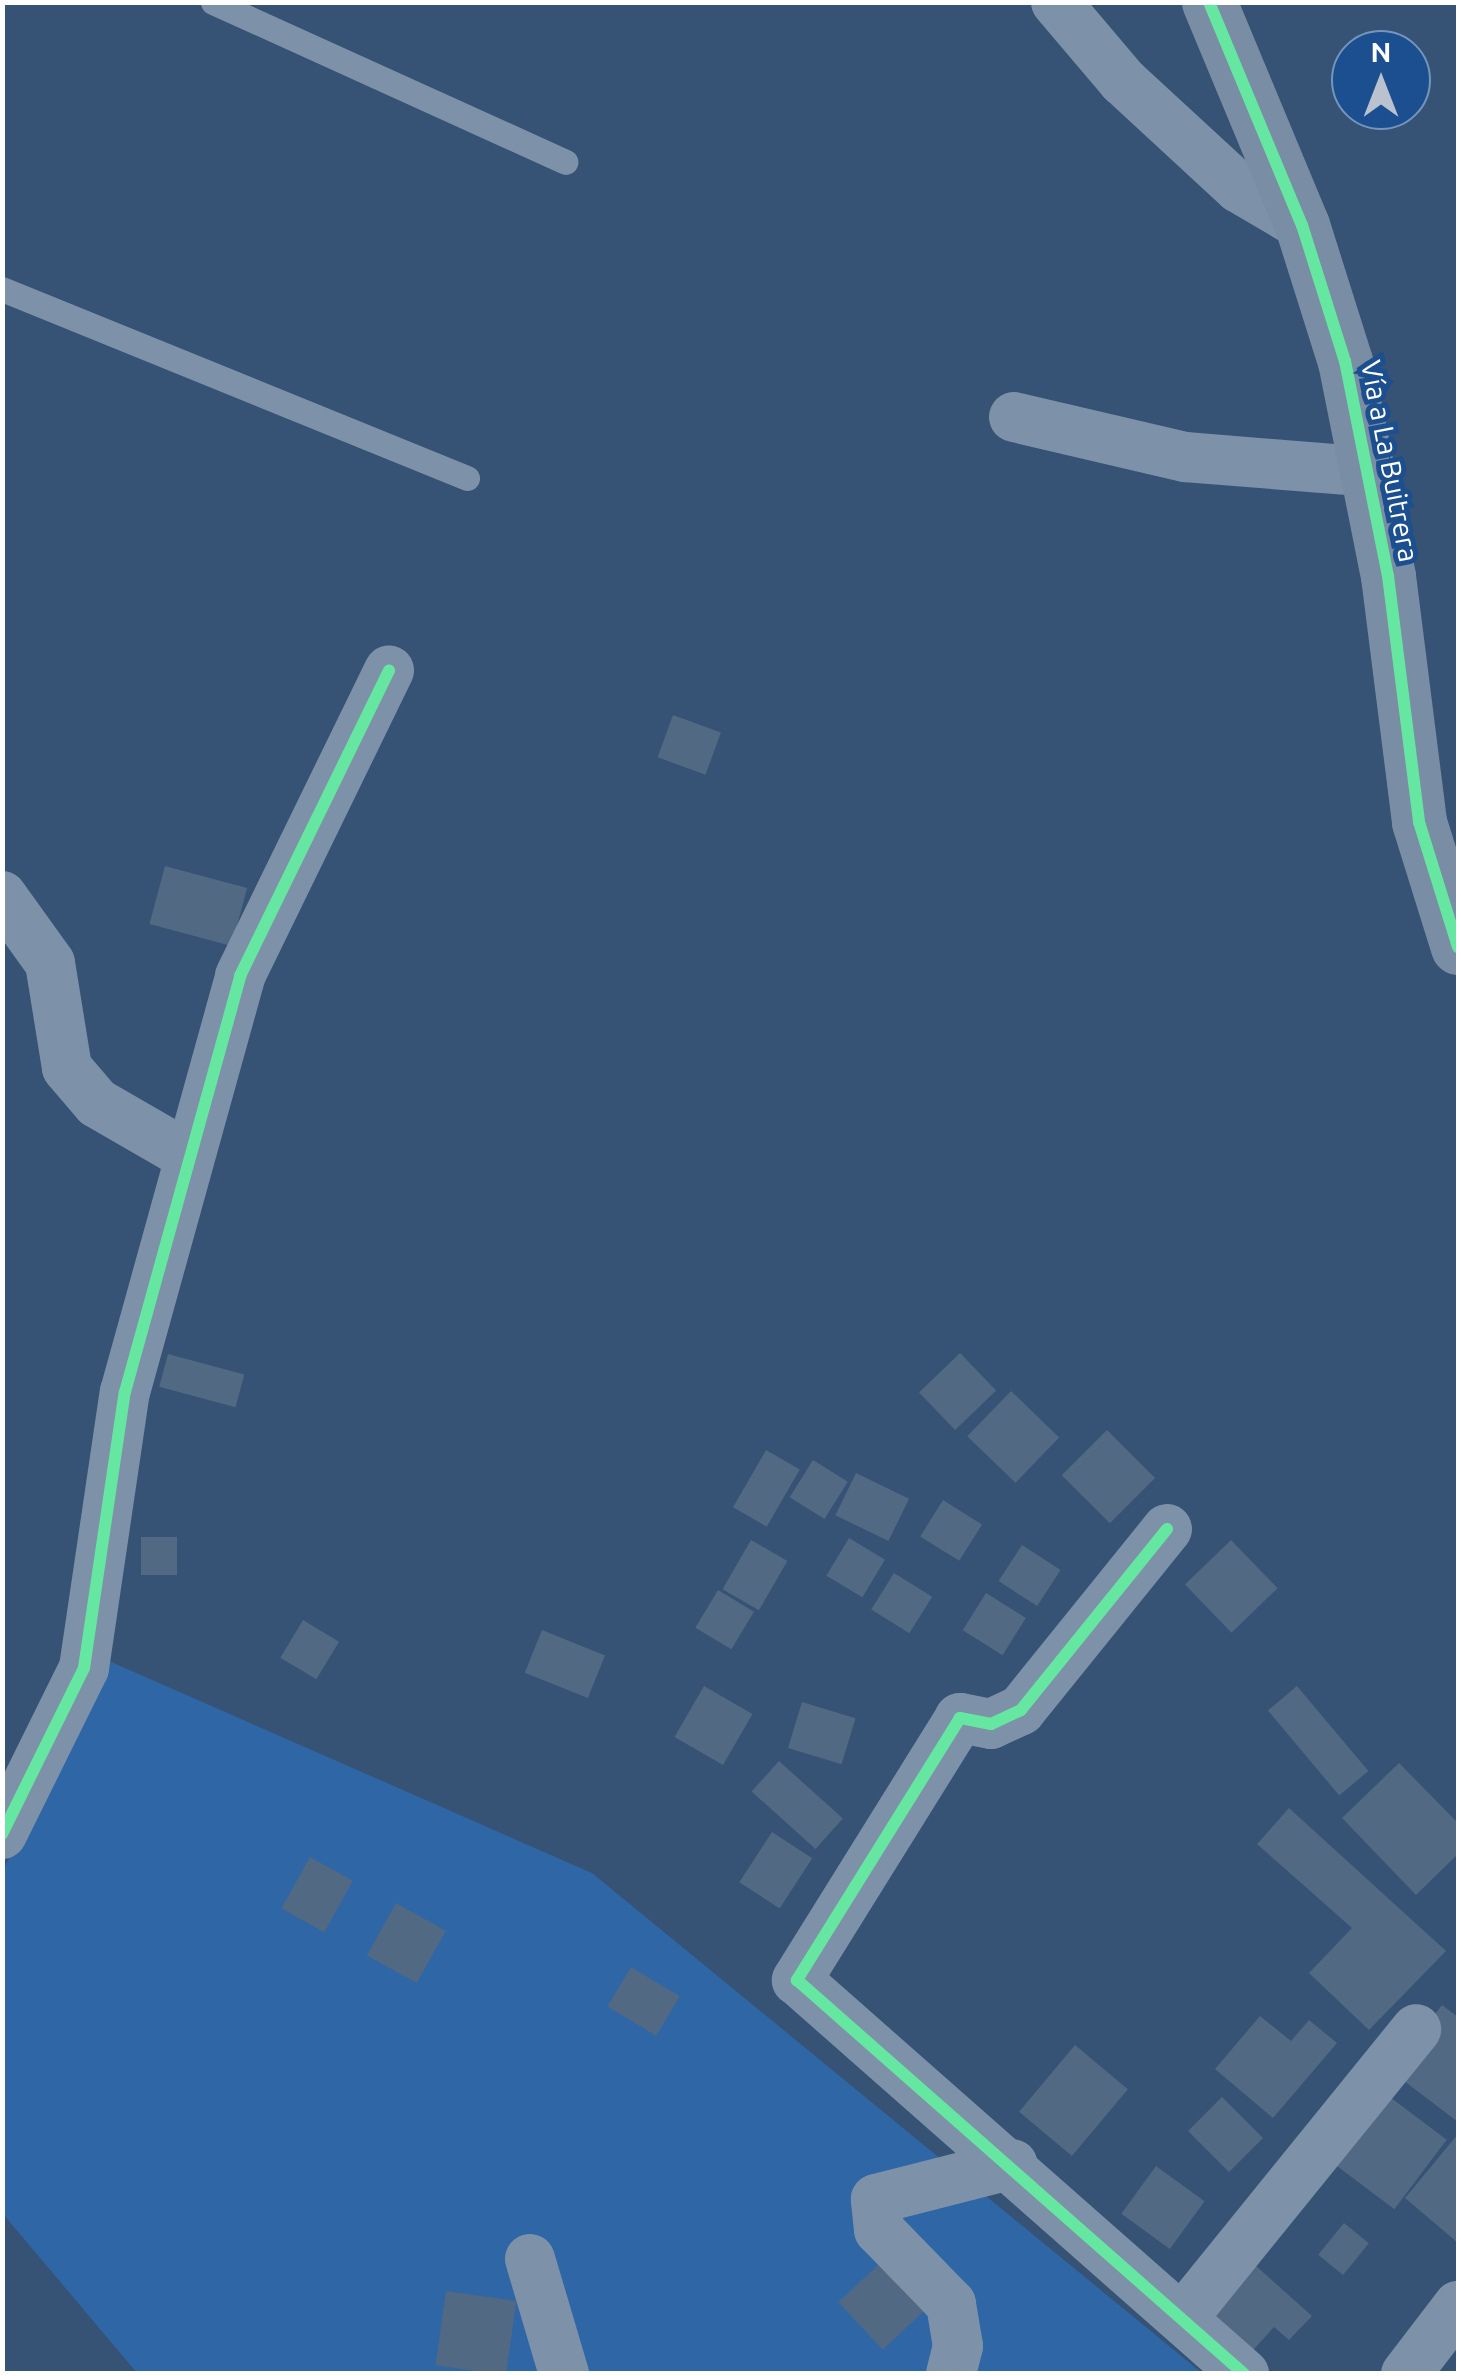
<!DOCTYPE html>
<meta charset="utf-8">
<style>
body{margin:0}
#map{position:relative;width:1461px;height:2376px;overflow:hidden;background:#365274;font-family:Ubuntu,sans-serif}
div>[style]{position:absolute}
.green>*{inset:0;background:#2f66a5}
.building>*{inset:0;background:#526984;transform-origin:0 0}
.lane>*{height:25px;margin:-12.5px;padding:0 12.5px;transform-origin:12.5px;border-radius:12.5px;background:#7d92a8}
.street>*{height:50px;margin:-25px;padding:0 25px;transform-origin:25px;border-radius:25px;background:#7d92a8}
.secondary>*{height:55px;margin:-27.5px;padding:0 27.5px;transform-origin:27.5px;border-radius:27.5px;background:#798da4}
.cycleway>*{height:12px;margin:-6px;padding:0 6px;transform-origin:6px;border-radius:6px;background:#66e7a1}
span{translate:-50% -50%;white-space:nowrap;text-align:center;line-height:1.15;-webkit-text-stroke:10px #1b4f8f;paint-order:stroke}
.street-label{font-size:28px;color:#fff}
.frame{position:absolute;inset:0;border:5px solid #fff;pointer-events:none}
.north{position:absolute;left:1331px;top:30px;width:100px;height:100px;box-sizing:border-box;background:#1b4f8f;border:2px solid #7695bc;border-radius:50%;rotate:0deg;font-size:28px;font-weight:700;line-height:40px;text-align:center;color:#fff}
.north::after{content:'';display:block;margin:auto;width:35px;height:45px;background:#b9c2ce;clip-path:polygon(50% 0,100% 100%,50% 72%,0 100%)}
</style>
<div id="map">
<div class="green">
<div style="clip-path:polygon(109px 1661px,592px 1873px,1202px 2373px,137px 2373px,3px 2214px,2px 1872px)"></div>
</div>
<div class="building">
<div style="left:673px;top:715px;width:51px;height:45px;rotate:20deg"></div>
<div style="left:165px;top:866px;width:85px;height:60px;rotate:15deg"></div>
<div style="left:960px;top:1353px;width:52px;height:57px;rotate:46deg"></div>
<div style="left:168px;top:1354px;width:79px;height:34px;rotate:15deg"></div>
<div style="left:1011px;top:1391px;width:67px;height:63px;rotate:44deg"></div>
<div style="left:1107px;top:1430px;width:68px;height:64px;rotate:45deg"></div>
<div style="left:766px;top:1450px;width:39px;height:66px;rotate:30deg"></div>
<div style="left:813px;top:1460px;width:41px;height:44px;rotate:32deg"></div>
<div style="left:856px;top:1473px;width:59px;height:47px;rotate:26deg"></div>
<div style="left:943px;top:1500px;width:46px;height:43px;rotate:32deg"></div>
<div style="left:141px;top:1537px;width:36px;height:38px"></div>
<div style="left:849px;top:1538px;width:42px;height:44px;rotate:31deg"></div>
<div style="left:751px;top:1540px;width:42px;height:57px;rotate:30deg"></div>
<div style="left:1231px;top:1540px;width:67px;height:64px;rotate:46deg"></div>
<div style="left:1022px;top:1545px;width:46px;height:43px;rotate:33deg"></div>
<div style="left:894px;top:1573px;width:45px;height:43px;rotate:32deg"></div>
<div style="left:718px;top:1590px;width:42px;height:44px;rotate:31deg"></div>
<div style="left:986px;top:1593px;width:47px;height:44px;rotate:32deg"></div>
<div style="left:303px;top:1620px;width:42px;height:44px;rotate:31deg"></div>
<div style="left:542px;top:1630px;width:68px;height:46px;rotate:22deg"></div>
<div style="left:704px;top:1686px;width:56px;height:59px;rotate:30deg"></div>
<div style="left:1297px;top:1686px;width:111px;height:38px;rotate:50deg"></div>
<div style="left:802px;top:1702px;width:56px;height:48px;rotate:17deg"></div>
<div style="left:779px;top:1761px;width:86px;height:41px;rotate:42deg"></div>
<div style="clip-path:polygon(1399px 1763px,1458px 1823px,1458px 1854px,1416px 1895px,1342px 1818px)"></div>
<div style="clip-path:polygon(1289px 1808px,1446px 1951px,1369px 2030px,1309px 1973px,1352px 1928px,1257px 1844px)"></div>
<div style="left:772px;top:1832px;width:48px;height:60px;rotate:33deg"></div>
<div style="left:310px;top:1857px;width:49px;height:59px;rotate:29deg"></div>
<div style="left:396px;top:1903px;width:57px;height:60px;rotate:29deg"></div>
<div style="left:631px;top:1967px;width:57px;height:46px;rotate:31deg"></div>
<div style="clip-path:polygon(1442px 2005px,1458px 2017px,1458px 2122px,1391px 2071px)"></div>
<div style="clip-path:polygon(1260px 2016px,1291px 2041px,1309px 2020px,1337px 2043px,1273px 2118px,1215px 2069px)"></div>
<div style="left:1075px;top:2045px;width:69px;height:87px;rotate:40deg"></div>
<div style="left:1378px;top:2088px;width:86px;height:87px;rotate:37deg"></div>
<div style="left:1222px;top:2097px;width:58px;height:48px;rotate:45deg"></div>
<div style="clip-path:polygon(1458px 2134px,1458px 2243px,1405px 2198px)"></div>
<div style="left:1156px;top:2166px;width:60px;height:59px;rotate:36deg"></div>
<div style="left:1344px;top:2223px;width:32px;height:41px;rotate:39deg"></div>
<div style="left:891px;top:2253px;width:65px;height:72px;rotate:47deg"></div>
<div style="clip-path:polygon(1256px 2266px,1312px 2316px,1289px 2340px,1274px 2327px,1246px 2358px,1205px 2322px)"></div>
<div style="left:446px;top:2291px;width:71px;height:75px;rotate:8deg"></div>
</div>
<div class="lane">
<div style="left:213px;top:2px;width:387px;rotate:24.4deg"></div>
<div style="left:2px;top:289px;width:502px;rotate:22.12deg"></div>
</div>
<div class="street">
<div style="left:1056px;top:2px;width:104px;rotate:49.7deg"></div>
<div style="left:1123px;top:81px;width:158px;rotate:42.7deg"></div>
<div style="left:1239px;top:188px;width:73px;rotate:30.4deg"></div>
<div style="left:1014px;top:417px;width:176px;rotate:13.2deg"></div>
<div style="left:1185px;top:457px;width:186px;rotate:4.6deg"></div>
<div style="left:2px;top:896px;width:82px;rotate:54.4deg"></div>
<div style="left:50px;top:963px;width:106px;rotate:80.8deg"></div>
<div style="left:67px;top:1068px;width:46px;rotate:49.4deg"></div>
<div style="left:97px;top:1103px;width:104px;rotate:30deg"></div>
<div style="left:1167px;top:1529px;width:233px;rotate:128.9deg"></div>
<div style="left:1021px;top:1710px;width:33px;rotate:155deg"></div>
<div style="left:991px;top:1724px;width:32px;rotate:-169deg"></div>
<div style="left:960px;top:1718px;width:309px;rotate:121.9deg"></div>
<div style="left:797px;top:1980px;width:596px;rotate:41.39deg"></div>
<div style="left:2px;top:1834px;width:185px;rotate:-63.7deg"></div>
<div style="left:84px;top:1668px;width:279px;rotate:-81.6deg"></div>
<div style="left:125px;top:1392px;width:432px;rotate:-74.5deg"></div>
<div style="left:240px;top:976px;width:340px;rotate:-64deg"></div>
<div style="left:530px;top:2259px;width:120px;rotate:73.5deg"></div>
<div style="left:1184px;top:2316px;width:369px;rotate:-51deg"></div>
<div style="left:951px;top:2374px;width:29px;rotate:-76deg"></div>
<div style="left:958px;top:2346px;width:43px;rotate:-99.5deg"></div>
<div style="left:951px;top:2304px;width:103px;rotate:-134.2deg"></div>
<div style="left:879px;top:2230px;width:31px;rotate:-96deg"></div>
<div style="left:876px;top:2199px;width:141px;rotate:-14.3deg"></div>
<div style="left:1406px;top:2374px;width:86px;rotate:-52.6deg"></div>
</div>
<div class="secondary">
<div style="left:1209px;top:2px;width:242px;rotate:67.4deg"></div>
<div style="left:1302px;top:225px;width:143px;rotate:72.5deg"></div>
<div style="left:1345px;top:361px;width:219px;rotate:78.7deg"></div>
<div style="left:1388px;top:576px;width:248px;rotate:82.8deg"></div>
<div style="left:1419px;top:822px;width:131px;rotate:72.7deg"></div>
</div>
<div class="cycleway">
<div style="left:1209px;top:2px;width:242px;rotate:67.4deg"></div>
<div style="left:1302px;top:225px;width:143px;rotate:72.5deg"></div>
<div style="left:1345px;top:361px;width:219px;rotate:78.7deg"></div>
<div style="left:1388px;top:576px;width:248px;rotate:82.8deg"></div>
<div style="left:1419px;top:822px;width:131px;rotate:72.7deg"></div>
<div style="left:1167px;top:1529px;width:233px;rotate:128.9deg"></div>
<div style="left:1021px;top:1710px;width:33px;rotate:155deg"></div>
<div style="left:991px;top:1724px;width:32px;rotate:-169deg"></div>
<div style="left:960px;top:1718px;width:309px;rotate:121.9deg"></div>
<div style="left:797px;top:1980px;width:596px;rotate:41.39deg"></div>
<div style="left:2px;top:1834px;width:185px;rotate:-63.7deg"></div>
<div style="left:84px;top:1668px;width:279px;rotate:-81.6deg"></div>
<div style="left:125px;top:1392px;width:432px;rotate:-74.5deg"></div>
<div style="left:240px;top:976px;width:340px;rotate:-64deg"></div>
</div>
<div class="street-label">
<span style="left:1390px;top:461px;rotate:79deg">Vía a La Buitrera</span>
</div>
<div class="frame"></div>
<div class="north">N</div>
</div>
